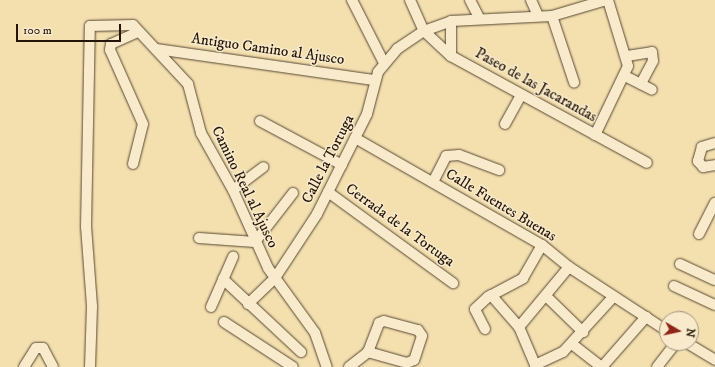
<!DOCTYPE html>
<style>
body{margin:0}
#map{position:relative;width:715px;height:367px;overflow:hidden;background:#f4dfaf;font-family:"IM FELL DW Pica",serif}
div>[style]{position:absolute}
.roads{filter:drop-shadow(0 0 1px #574831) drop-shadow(0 0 1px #574831)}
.minor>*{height:10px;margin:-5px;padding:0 5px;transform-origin:5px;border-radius:5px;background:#f8eacb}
span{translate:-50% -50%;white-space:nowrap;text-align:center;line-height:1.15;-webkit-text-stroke:3px #f8eacb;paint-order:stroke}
.street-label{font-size:15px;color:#231507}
.north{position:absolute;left:659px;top:311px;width:40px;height:40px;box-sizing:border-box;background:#f8eacb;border:1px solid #a3957d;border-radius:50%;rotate:99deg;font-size:11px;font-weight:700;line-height:16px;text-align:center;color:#231507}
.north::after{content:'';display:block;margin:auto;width:14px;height:18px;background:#8f2418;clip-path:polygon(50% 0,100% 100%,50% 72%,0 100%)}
.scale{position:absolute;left:16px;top:24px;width:105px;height:18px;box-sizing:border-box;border:2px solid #231507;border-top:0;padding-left:5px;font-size:12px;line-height:14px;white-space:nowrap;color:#231507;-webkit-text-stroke:3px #f8eacb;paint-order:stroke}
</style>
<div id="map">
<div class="roads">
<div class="minor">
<div style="left:352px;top:0;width:71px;rotate:63.1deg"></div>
<div style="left:410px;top:0;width:34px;rotate:66deg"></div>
<div style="left:424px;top:31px;width:37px;rotate:43deg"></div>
<div style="left:451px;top:56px;width:223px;rotate:28.6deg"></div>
<div style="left:470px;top:0;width:20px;rotate:63deg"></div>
<div style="left:531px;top:0;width:17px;rotate:66deg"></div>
<div style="left:552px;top:16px;width:70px;rotate:71.6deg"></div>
<div style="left:451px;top:21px;width:35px;rotate:90deg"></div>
<div style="left:156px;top:49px;width:220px;rotate:8.1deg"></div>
<div style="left:627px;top:56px;width:25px;rotate:-9deg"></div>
<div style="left:652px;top:52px;width:9px;rotate:84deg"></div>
<div style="left:653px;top:61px;width:26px;rotate:118deg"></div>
<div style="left:625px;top:76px;width:30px;rotate:27deg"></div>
<div style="left:260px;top:121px;width:93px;rotate:28.2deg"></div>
<div style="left:505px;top:124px;width:33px;rotate:-61deg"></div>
<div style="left:595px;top:135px;width:76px;rotate:-64.4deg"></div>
<div style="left:628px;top:66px;width:69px;rotate:-106.9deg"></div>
<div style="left:355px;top:138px;width:215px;rotate:29.8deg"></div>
<div style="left:542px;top:245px;width:35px;rotate:39deg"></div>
<div style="left:569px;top:267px;width:117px;rotate:33.1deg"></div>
<div style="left:715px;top:143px;width:14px;rotate:163deg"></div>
<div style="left:702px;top:147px;width:15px;rotate:106deg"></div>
<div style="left:698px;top:161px;width:8px;rotate:50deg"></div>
<div style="left:703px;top:167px;width:12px;rotate:-9deg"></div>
<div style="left:133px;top:164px;width:41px;rotate:-76deg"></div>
<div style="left:143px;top:124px;width:81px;rotate:-114deg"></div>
<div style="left:110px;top:50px;width:6px;rotate:-81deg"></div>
<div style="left:111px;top:44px;width:30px;rotate:-24deg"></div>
<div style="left:433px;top:182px;width:29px;rotate:-63deg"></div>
<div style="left:446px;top:156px;width:13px;rotate:-4deg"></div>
<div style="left:459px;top:155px;width:43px;rotate:20.6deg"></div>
<div style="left:233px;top:190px;width:38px;rotate:-37deg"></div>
<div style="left:328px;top:192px;width:155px;rotate:36.1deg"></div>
<div style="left:699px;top:234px;width:35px;rotate:-63deg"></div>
<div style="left:199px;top:238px;width:56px;rotate:4.1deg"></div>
<div style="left:255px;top:242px;width:62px;rotate:-52.2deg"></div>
<div style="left:680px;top:264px;width:38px;rotate:25deg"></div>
<div style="left:223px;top:279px;width:107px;rotate:43.1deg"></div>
<div style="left:674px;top:286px;width:45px;rotate:24.9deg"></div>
<div style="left:491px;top:295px;width:43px;rotate:48.8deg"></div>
<div style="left:546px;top:296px;width:52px;rotate:44.2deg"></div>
<div style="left:248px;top:304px;width:37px;rotate:-44deg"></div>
<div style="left:275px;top:278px;width:77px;rotate:-56.7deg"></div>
<div style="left:317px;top:214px;width:112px;rotate:-63.4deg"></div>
<div style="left:367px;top:114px;width:43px;rotate:-75.3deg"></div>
<div style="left:378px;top:72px;width:30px;rotate:-50deg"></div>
<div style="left:397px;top:49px;width:32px;rotate:-34deg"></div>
<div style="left:424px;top:31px;width:29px;rotate:-20deg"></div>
<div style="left:451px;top:21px;width:101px;rotate:-2.8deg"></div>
<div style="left:552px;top:16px;width:56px;rotate:-16.5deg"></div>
<div style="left:211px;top:307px;width:55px;rotate:-66.3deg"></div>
<div style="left:384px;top:321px;width:35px;rotate:15deg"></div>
<div style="left:418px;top:330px;width:7px;rotate:56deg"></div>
<div style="left:422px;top:336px;width:25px;rotate:108deg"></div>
<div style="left:414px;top:360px;width:8px;rotate:157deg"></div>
<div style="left:407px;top:363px;width:41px;rotate:-164.2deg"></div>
<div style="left:368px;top:352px;width:31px;rotate:-69deg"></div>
<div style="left:379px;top:323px;width:5px;rotate:-22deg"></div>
<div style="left:224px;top:322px;width:82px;rotate:33.1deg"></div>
<div style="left:485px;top:329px;width:22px;rotate:-117deg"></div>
<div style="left:475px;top:309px;width:18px;rotate:-43deg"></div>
<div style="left:488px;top:297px;width:40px;rotate:-28deg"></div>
<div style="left:523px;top:278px;width:38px;rotate:-60deg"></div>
<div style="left:687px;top:343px;width:33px;rotate:31deg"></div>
<div style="left:572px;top:344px;width:37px;rotate:38deg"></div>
<div style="left:535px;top:365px;width:31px;rotate:-25deg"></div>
<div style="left:563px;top:352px;width:74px;rotate:-47.7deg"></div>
<div style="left:24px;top:367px;width:22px;rotate:-58deg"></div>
<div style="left:36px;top:348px;width:7px"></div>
<div style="left:43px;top:348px;width:21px;rotate:62deg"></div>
<div style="left:90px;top:367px;width:61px;rotate:-88.1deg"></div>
<div style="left:92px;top:306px;width:79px;rotate:-94.3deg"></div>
<div style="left:86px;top:227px;width:201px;rotate:-88.9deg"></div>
<div style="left:90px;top:26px;width:43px;rotate:-1.3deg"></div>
<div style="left:133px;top:25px;width:81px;rotate:47deg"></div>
<div style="left:188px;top:84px;width:51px;rotate:75.1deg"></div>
<div style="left:201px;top:133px;width:65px;rotate:60.7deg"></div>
<div style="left:233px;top:190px;width:85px;rotate:65.8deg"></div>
<div style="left:268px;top:268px;width:80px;rotate:54.1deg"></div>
<div style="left:315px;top:333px;width:36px;rotate:71deg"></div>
<div style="left:349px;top:367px;width:24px;rotate:-38deg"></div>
<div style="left:536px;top:367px;width:43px;rotate:-113deg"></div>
<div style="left:519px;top:327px;width:78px;rotate:-50.2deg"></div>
<div style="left:602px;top:367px;width:67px;rotate:-48.7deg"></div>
<div style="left:657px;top:367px;width:31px;rotate:-52deg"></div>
</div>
</div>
<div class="street-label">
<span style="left:268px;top:49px;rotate:8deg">Antiguo Camino al Ajusco</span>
<span style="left:536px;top:85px;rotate:29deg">Paseo de las Jacarandas</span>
<span style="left:328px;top:159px;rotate:-63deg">Calle la Tortuga</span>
<span style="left:245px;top:187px;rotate:64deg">Camino Real al Ajusco</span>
<span style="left:501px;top:205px;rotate:31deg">Calle Fuentes Buenas</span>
<span style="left:400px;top:225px;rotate:36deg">Cerrada de la Tortuga</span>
</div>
<div class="north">N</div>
<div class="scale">100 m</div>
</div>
